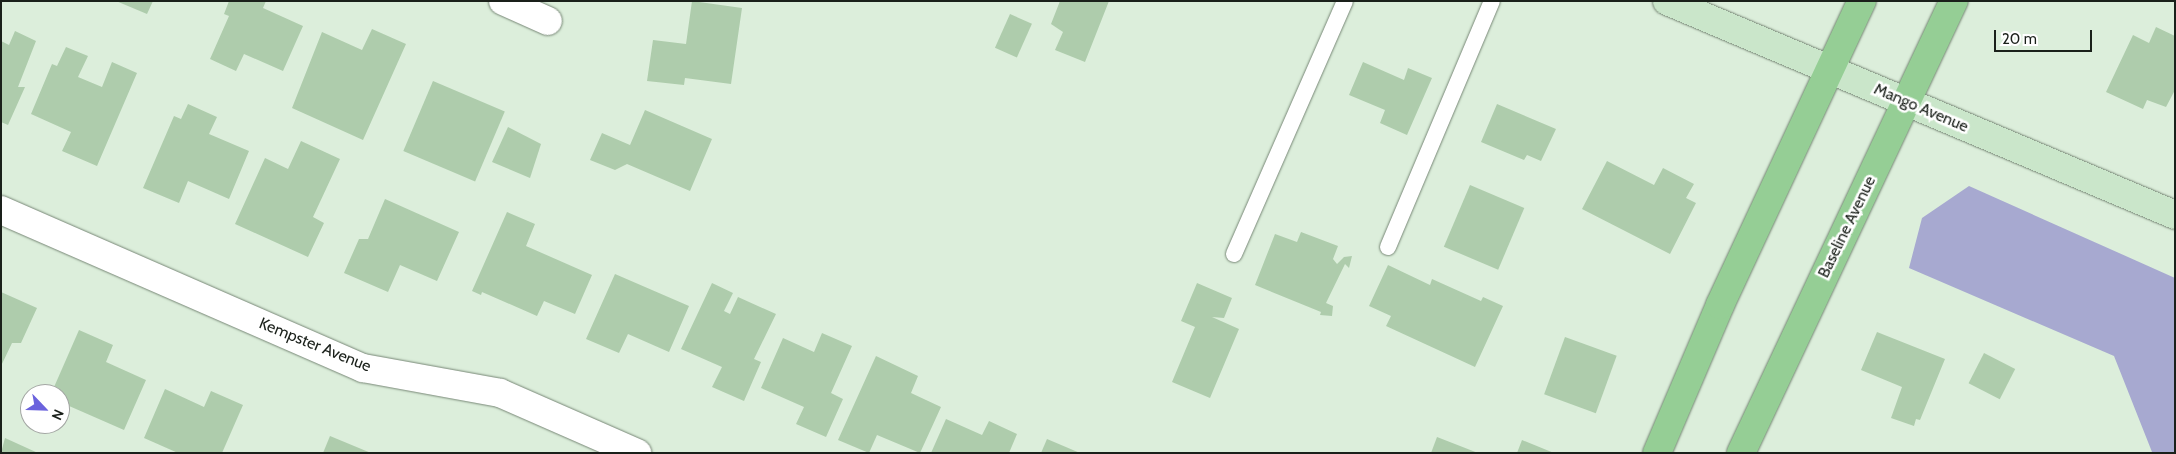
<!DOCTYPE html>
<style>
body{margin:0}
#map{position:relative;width:2176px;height:454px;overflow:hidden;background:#dceedb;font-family:Cabin,sans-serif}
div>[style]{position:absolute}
.water>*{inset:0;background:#a7a9d0}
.building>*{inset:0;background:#aeccac;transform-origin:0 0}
.roads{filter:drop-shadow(0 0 1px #778776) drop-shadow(0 0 1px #778776)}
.lane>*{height:16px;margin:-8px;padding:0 8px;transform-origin:8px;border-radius:8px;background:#fff}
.street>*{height:28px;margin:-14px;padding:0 14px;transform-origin:14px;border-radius:14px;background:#fff}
.secondary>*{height:28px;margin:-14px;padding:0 14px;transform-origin:14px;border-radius:14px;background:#cae6ca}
.primary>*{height:28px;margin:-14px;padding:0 14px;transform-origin:14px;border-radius:14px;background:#95ce95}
span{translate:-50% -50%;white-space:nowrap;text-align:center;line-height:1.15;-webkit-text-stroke:5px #fff;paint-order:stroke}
.street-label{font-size:16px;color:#1a201a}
.frame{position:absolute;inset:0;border:2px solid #1a201a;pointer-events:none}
.north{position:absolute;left:20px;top:384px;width:50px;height:50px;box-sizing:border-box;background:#fff;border:1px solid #a3a6a3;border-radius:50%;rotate:114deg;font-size:14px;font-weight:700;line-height:20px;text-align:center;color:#1a201a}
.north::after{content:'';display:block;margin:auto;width:18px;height:22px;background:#6b63dd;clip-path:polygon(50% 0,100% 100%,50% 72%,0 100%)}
.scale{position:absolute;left:1994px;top:30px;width:98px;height:22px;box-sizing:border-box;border:2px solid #1a201a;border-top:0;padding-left:6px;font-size:15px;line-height:18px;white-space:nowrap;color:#1a201a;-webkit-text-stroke:4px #fff;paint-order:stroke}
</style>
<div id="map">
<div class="water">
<div style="clip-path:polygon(1969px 186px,2175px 278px,2175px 453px,2152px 452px,2114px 356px,1909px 268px,1922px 218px)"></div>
</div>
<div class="building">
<div style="clip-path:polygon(116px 1px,153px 1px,147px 14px)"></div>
<div style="clip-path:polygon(229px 1px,266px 1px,263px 8px,303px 26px,283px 71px,244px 54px,236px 71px,210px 59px,229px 16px,224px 14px)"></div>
<div style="clip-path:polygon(692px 1px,742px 8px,731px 84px,685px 78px,684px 85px,647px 81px,653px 40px,686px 44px)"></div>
<div style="clip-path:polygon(1060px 1px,1109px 1px,1085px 62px,1055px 50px,1063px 32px,1051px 24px)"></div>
<div style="left:1010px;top:14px;width:24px;height:37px;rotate:24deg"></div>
<div style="clip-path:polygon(2156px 27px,2175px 36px,2175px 90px,2166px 107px,2147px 100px,2143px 109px,2106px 92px,2133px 35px,2149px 43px)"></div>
<div style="clip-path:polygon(372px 29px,406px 44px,363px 140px,292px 108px,322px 32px,362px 50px)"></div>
<div style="clip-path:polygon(15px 31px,36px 41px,18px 87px,25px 87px,8px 125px,1px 122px,1px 41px,9px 45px)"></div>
<div style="clip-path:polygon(66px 47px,88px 56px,78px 77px,102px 87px,112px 62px,137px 73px,97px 166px,62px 151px,71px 132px,31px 114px,52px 64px,57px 66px)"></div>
<div style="clip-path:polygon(1363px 62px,1404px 80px,1408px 68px,1432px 78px,1407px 135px,1380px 123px,1385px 110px,1349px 95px)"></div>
<div style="left:433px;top:81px;width:78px;height:76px;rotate:23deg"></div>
<div style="clip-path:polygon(188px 104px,217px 117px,209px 134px,249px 151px,229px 199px,188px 181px,179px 203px,143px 188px,174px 116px,181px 119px)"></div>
<div style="clip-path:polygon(1497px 104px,1556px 129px,1541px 161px,1527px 155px,1524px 160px,1481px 142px)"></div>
<div style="clip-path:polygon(645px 110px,712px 139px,690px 191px,627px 164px,615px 170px,590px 160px,602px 133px,630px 145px)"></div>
<div style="clip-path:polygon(508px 127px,541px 144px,530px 178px,492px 162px)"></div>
<div style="clip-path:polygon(301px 141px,340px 159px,313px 217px,324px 223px,308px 257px,235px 224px,265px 158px,288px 169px)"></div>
<div style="clip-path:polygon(1607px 161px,1654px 185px,1663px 168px,1694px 184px,1686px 198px,1696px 203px,1670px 254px,1582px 209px)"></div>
<div style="left:1470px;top:185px;width:59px;height:67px;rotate:23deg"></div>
<div style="clip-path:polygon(385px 199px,459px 232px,437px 281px,400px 265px,388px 292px,344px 273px,359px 239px,368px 239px)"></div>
<div style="clip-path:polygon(507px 212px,535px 224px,526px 246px,592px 275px,575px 314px,544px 301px,537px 316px,482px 292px,481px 295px,472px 291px)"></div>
<div style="clip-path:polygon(1301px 232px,1338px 246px,1333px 259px,1337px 264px,1344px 257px,1352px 256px,1349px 268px,1345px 264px,1326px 303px,1333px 306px,1332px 316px,1320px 315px,1321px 312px,1255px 285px,1275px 234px,1297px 242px)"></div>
<div style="clip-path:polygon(1388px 265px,1430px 285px,1432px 279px,1481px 301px,1483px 297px,1503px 306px,1475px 367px,1386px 326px,1391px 316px,1369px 306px)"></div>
<div style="clip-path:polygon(615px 274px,689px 306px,669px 352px,628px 334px,619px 353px,586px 339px)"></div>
<div style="clip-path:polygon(712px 283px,733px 293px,724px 311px,730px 314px,738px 297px,776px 314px,754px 359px,761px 362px,744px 401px,712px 387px,722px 367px,681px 349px)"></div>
<div style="clip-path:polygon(1197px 283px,1232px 298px,1224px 318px,1212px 317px,1239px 329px,1210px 398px,1172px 382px,1195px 327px,1181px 321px)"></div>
<div style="clip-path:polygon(1px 292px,37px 308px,21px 343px,12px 343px,1px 366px)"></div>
<div style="clip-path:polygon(79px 330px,113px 345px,106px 362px,146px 380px,124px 430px,60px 402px,60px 394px,51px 394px)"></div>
<div style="clip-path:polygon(1877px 332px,1945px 359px,1920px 420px,1916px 419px,1914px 426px,1891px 418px,1902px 387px,1861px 370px)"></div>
<div style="clip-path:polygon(822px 333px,852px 346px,831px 393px,843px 399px,826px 437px,796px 424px,804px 407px,761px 388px,783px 338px,814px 352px)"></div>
<div style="left:1565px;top:337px;width:55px;height:61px;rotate:20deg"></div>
<div style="left:1984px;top:353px;width:35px;height:34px;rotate:27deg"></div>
<div style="clip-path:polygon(876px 356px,918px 376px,911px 393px,941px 407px,920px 453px,877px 435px,869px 453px,838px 440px)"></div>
<div style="clip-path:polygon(165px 389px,204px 407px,211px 391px,243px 405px,222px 453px,178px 453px,144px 438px)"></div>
<div style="clip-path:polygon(946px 419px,982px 435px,989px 421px,1017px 434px,1009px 453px,931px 453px)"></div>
<div style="clip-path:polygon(330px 436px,371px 453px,323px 453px)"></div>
<div style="clip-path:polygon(1437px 437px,1478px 453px,1431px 453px)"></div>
<div style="clip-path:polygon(5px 438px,38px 453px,1px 453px)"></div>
<div style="clip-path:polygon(1047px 439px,1080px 453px,1041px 453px)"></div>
<div style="clip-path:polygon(1522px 440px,1554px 453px,1517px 453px)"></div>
</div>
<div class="roads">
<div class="lane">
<div style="left:1388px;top:247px;width:267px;rotate:-67.1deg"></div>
<div style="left:1234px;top:254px;width:276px;rotate:-66.3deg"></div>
</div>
<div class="street">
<div style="left:503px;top:1px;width:49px;rotate:24deg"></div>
<div style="left:1px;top:210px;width:395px;rotate:23.6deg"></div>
<div style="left:363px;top:368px;width:139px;rotate:10.3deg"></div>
<div style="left:500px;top:393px;width:150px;rotate:23.7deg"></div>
</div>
<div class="secondary">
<div style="left:1667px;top:1px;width:551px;rotate:22.84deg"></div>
</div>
<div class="primary">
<div style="left:1657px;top:453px;width:161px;rotate:-66.9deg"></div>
<div style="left:1720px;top:305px;width:336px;rotate:-65deg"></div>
<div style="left:1741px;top:453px;width:500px;rotate:-64.8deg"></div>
</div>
</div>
<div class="street-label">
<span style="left:1921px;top:108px;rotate:23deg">Mango Avenue</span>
<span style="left:1847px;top:227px;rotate:-64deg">Baseline Avenue</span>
<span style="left:315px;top:345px;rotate:22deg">Kempster Avenue</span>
</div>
<div class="frame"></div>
<div class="north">N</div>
<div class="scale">20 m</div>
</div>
